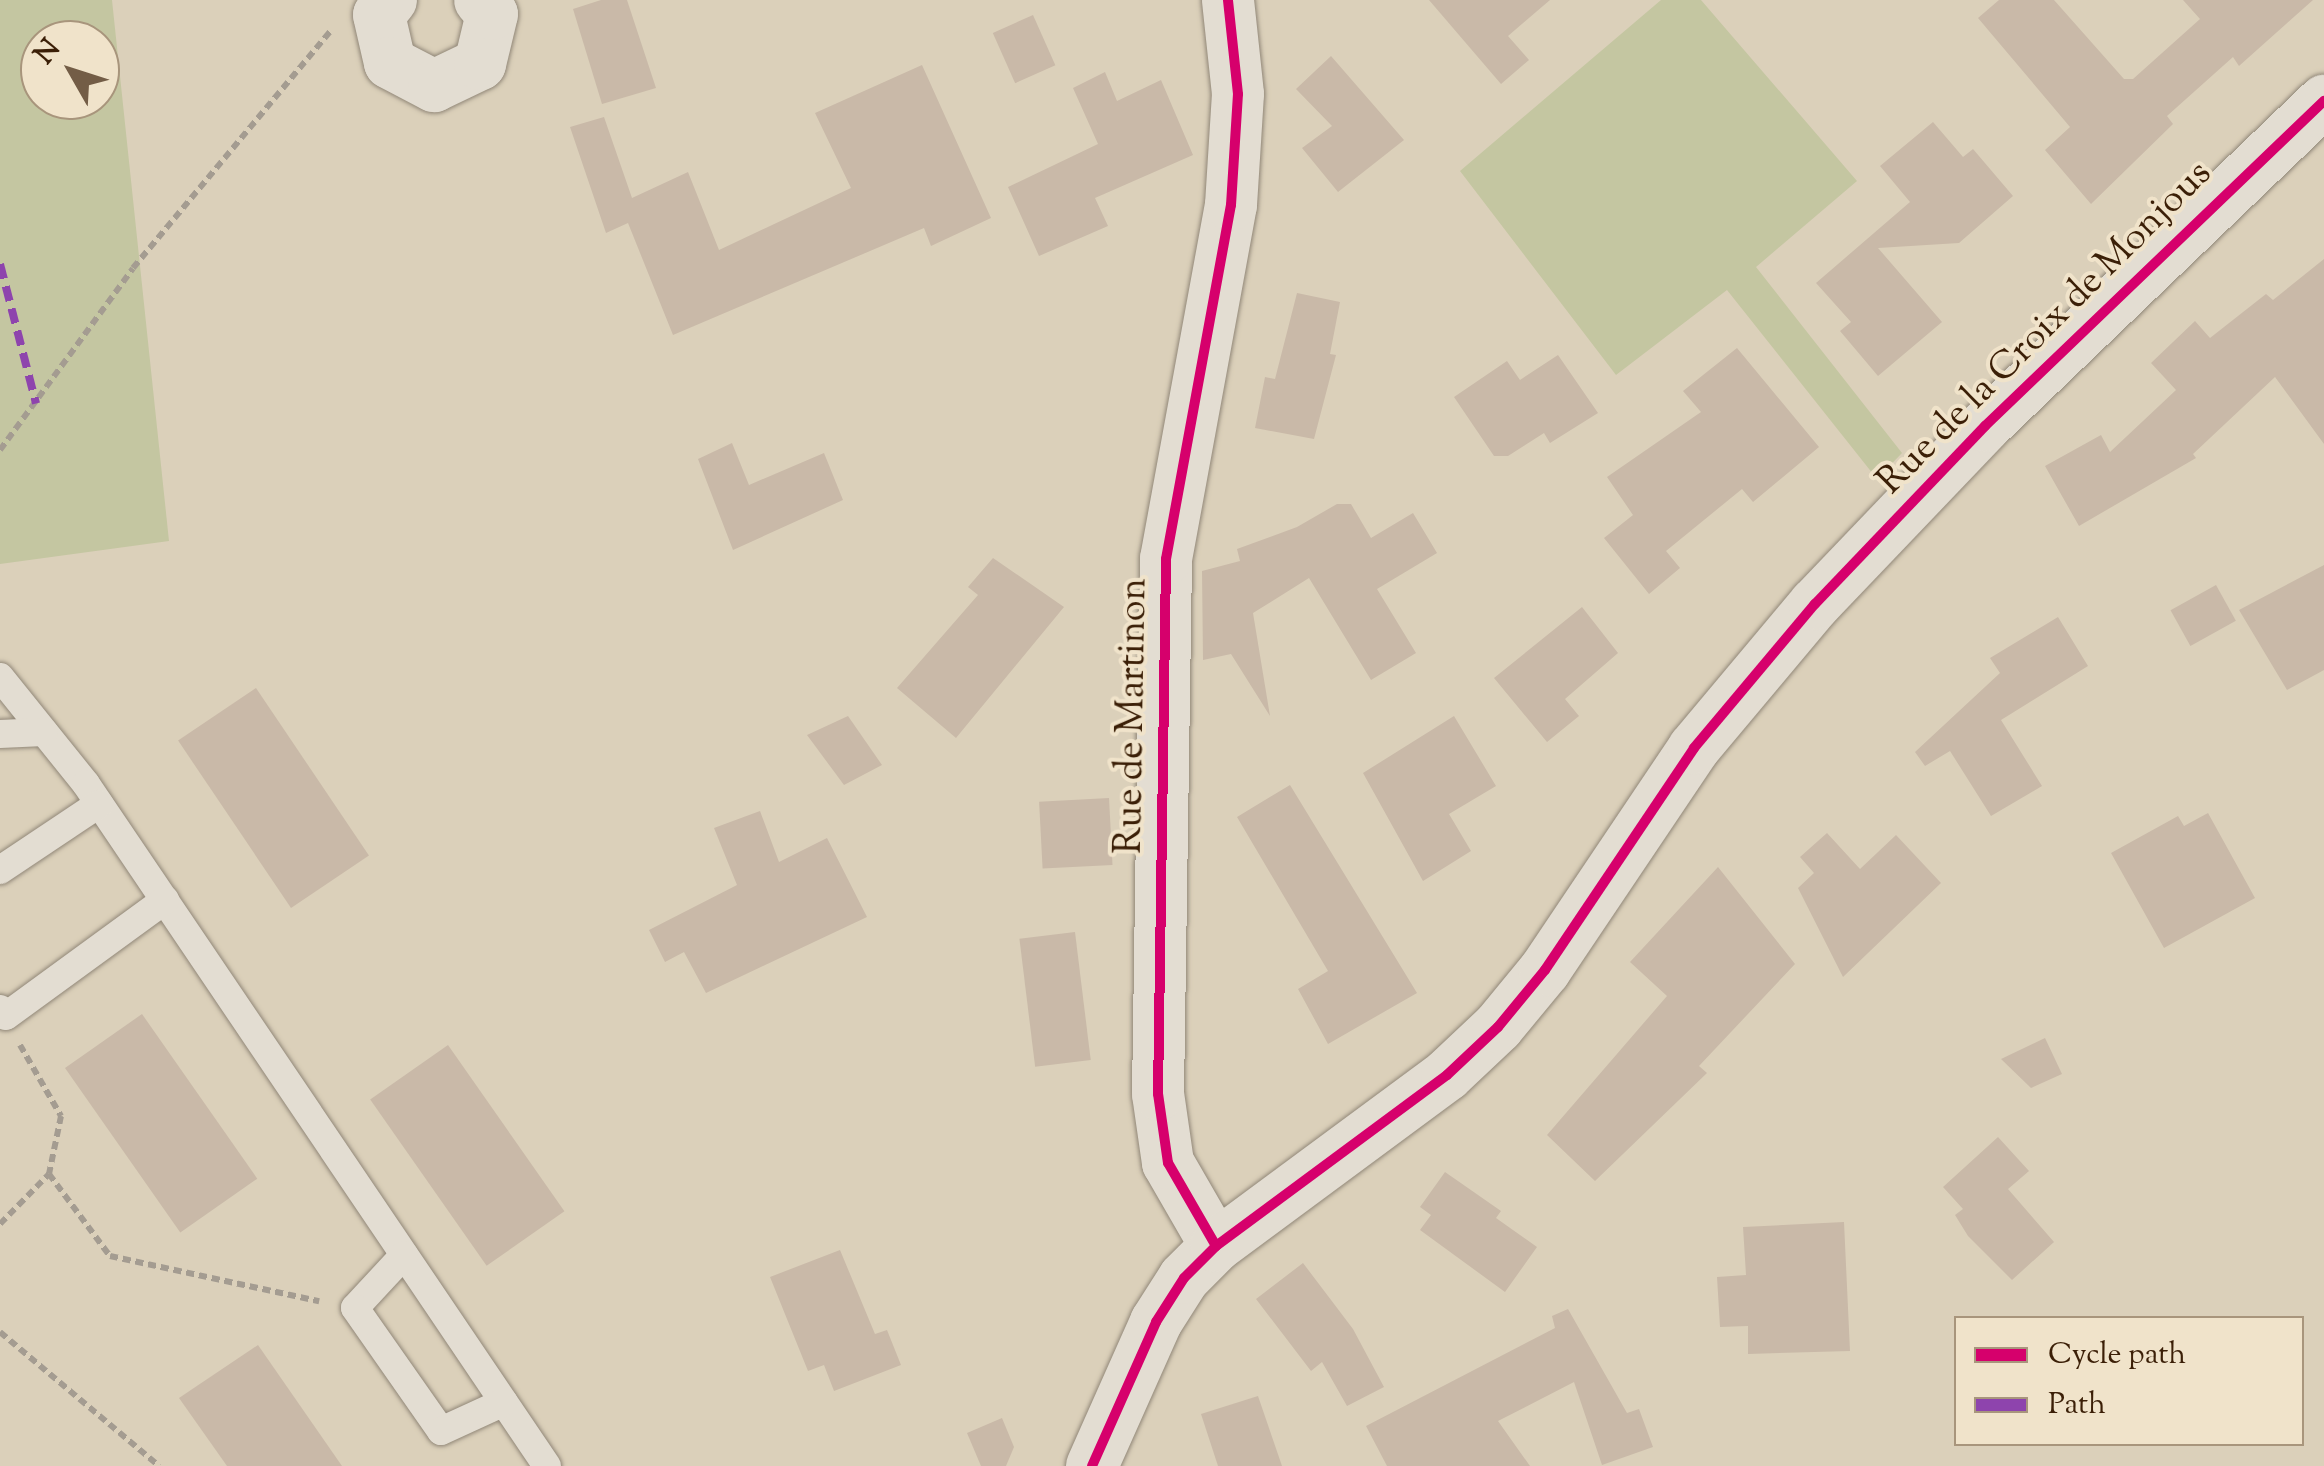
<!DOCTYPE html>
<style>
body{margin:0}
#map{position:relative;width:2324px;height:1466px;overflow:hidden;background:#dbd0ba;font-family:"Sorts Mill Goudy",serif}
div>[style]{position:absolute}
.green>*{inset:0;background:#c4c6a1}
.building>*{inset:0;background:#c9b9a8;transform-origin:0 0}
.path>*{height:6px;margin-top:-3px;transform-origin:0;background:repeating-linear-gradient(90deg,#a49c91 0 8px,transparent 0 13px)}
.roads{filter:drop-shadow(0 0 2px #918778) drop-shadow(0 0 2px #918778)}
.lane>*{height:28px;margin:-14px;padding:0 14px;transform-origin:14px;border-radius:14px;background:#e3ddd2}
.street>*{height:52px;margin:-26px;padding:0 26px;transform-origin:26px;border-radius:26px;background:#e3ddd2}
.quiet>*{height:8px;margin-top:-4px;transform-origin:0;background:repeating-linear-gradient(90deg,#8e44ad 0 15px,transparent 0 23px)}
.cycleway>*{height:10px;margin:-5px;padding:0 5px;transform-origin:5px;border-radius:5px;background:#d6006c}
span{translate:-50% -50%;white-space:nowrap;text-align:center;line-height:1.15;-webkit-text-stroke:8px #f0e3ca;paint-order:stroke}
.street-label{font-size:38px;color:#3b1f07}
.legend{position:absolute;left:1954px;top:1316px;width:350px;height:130px;box-sizing:border-box;background:#f0e3ca;border:2px solid #a8957c;margin:0;padding:12px 18px;list-style:none;font-size:30px;color:#3b1f07}
.legend li{display:flex;align-items:center;gap:20px;height:50px}
.legend b{width:50px;border:2px solid #a8957c}
.north{position:absolute;left:20px;top:20px;width:100px;height:100px;box-sizing:border-box;background:#f0e3ca;border:2px solid #a8957c;border-radius:50%;rotate:309deg;font-size:28px;font-weight:700;line-height:40px;text-align:center;color:#3b1f07}
.north::after{content:'';display:block;margin:auto;width:35px;height:45px;background:#735d46;clip-path:polygon(50% 0,100% 100%,50% 72%,0 100%)}
</style>
<div id="map">
<div class="green">
<div style="clip-path:polygon(evenodd,0 0,112px 0,169px 541px,0 564px,0 0,100px 40px,100px 100px,40px 100px,40px 40px,100px 40px)"></div>
<div style="clip-path:polygon(1661px 0,1701px 0,1857px 181px,1756px 267px,1902px 453px,1877px 479px,1727px 290px,1616px 375px,1460px 171px)"></div>
</div>
<div class="building">
<div style="clip-path:polygon(601px 0,627px 0,656px 88px,602px 104px,573px 9px)"></div>
<div style="clip-path:polygon(1429px 0,1550px 0,1508px 36px,1529px 60px,1501px 84px)"></div>
<div style="clip-path:polygon(1999px 0,2054px 0,2124px 79px,2133px 79px,2200px 19px,2183px 0,2313px 0,2239px 66px,2233px 57px,2167px 116px,2173px 124px,2091px 204px,2045px 150px,2070px 127px,1978px 18px)"></div>
<div style="left:1033px;top:15px;width:55px;height:44px;rotate:66deg"></div>
<div style="clip-path:polygon(1331px 56px,1404px 140px,1338px 192px,1302px 148px,1332px 126px,1296px 89px)"></div>
<div style="clip-path:polygon(922px 65px,991px 218px,931px 246px,924px 228px,673px 335px,628px 223px,606px 233px,570px 127px,604px 117px,632px 198px,688px 172px,719px 250px,851px 188px,815px 113px)"></div>
<div style="clip-path:polygon(1105px 72px,1117px 101px,1161px 80px,1193px 155px,1095px 198px,1108px 226px,1039px 256px,1008px 187px,1098px 144px,1073px 88px)"></div>
<div style="clip-path:polygon(1933px 122px,1963px 157px,1973px 149px,2013px 196px,1959px 243px,1878px 248px,1942px 322px,1878px 376px,1840px 331px,1851px 322px,1816px 283px,1910px 202px,1880px 166px)"></div>
<div style="clip-path:polygon(2324px 259px,2324px 444px,2275px 377px,2193px 454px,2196px 458px,2079px 526px,2045px 466px,2101px 435px,2110px 452px,2176px 390px,2151px 363px,2195px 321px,2210px 338px,2266px 294px,2273px 300px)"></div>
<div style="clip-path:polygon(1297px 293px,1340px 302px,1330px 354px,1336px 355px,1314px 439px,1255px 428px,1265px 377px,1275px 379px)"></div>
<div style="clip-path:polygon(1737px 348px,1819px 447px,1753px 502px,1742px 489px,1666px 551px,1680px 568px,1649px 594px,1604px 538px,1633px 515px,1607px 477px,1701px 412px,1683px 391px)"></div>
<div style="clip-path:polygon(1558px 355px,1598px 413px,1550px 443px,1544px 433px,1508px 456px,1494px 456px,1454px 397px,1507px 361px,1520px 380px)"></div>
<div style="clip-path:polygon(732px 443px,749px 485px,824px 453px,843px 500px,733px 550px,698px 459px)"></div>
<div style="clip-path:polygon(1337px 504px,1351px 504px,1371px 538px,1413px 513px,1437px 553px,1377px 589px,1416px 653px,1371px 680px,1309px 578px,1253px 613px,1270px 716px,1231px 654px,1203px 660px,1202px 571px,1240px 561px,1237px 549px,1297px 527px)"></div>
<div style="clip-path:polygon(993px 558px,1064px 607px,956px 738px,897px 688px,978px 595px,968px 587px)"></div>
<div style="clip-path:polygon(2324px 565px,2324px 670px,2287px 690px,2239px 610px)"></div>
<div style="left:2216px;top:585px;width:41px;height:52px;rotate:61deg"></div>
<div style="clip-path:polygon(1582px 607px,1618px 653px,1565px 699px,1579px 716px,1547px 742px,1494px 678px)"></div>
<div style="clip-path:polygon(2058px 617px,2088px 666px,2001px 720px,2042px 786px,1991px 816px,1950px 751px,1925px 766px,1915px 752px,2000px 673px,1990px 658px)"></div>
<div style="left:256px;top:688px;width:202px;height:94px;rotate:56deg"></div>
<div style="clip-path:polygon(848px 716px,882px 765px,844px 785px,807px 735px)"></div>
<div style="clip-path:polygon(1454px 716px,1496px 786px,1449px 814px,1471px 851px,1423px 881px,1363px 773px)"></div>
<div style="clip-path:polygon(1290px 785px,1417px 993px,1328px 1044px,1298px 989px,1328px 971px,1237px 817px)"></div>
<div style="left:1109px;top:798px;width:67px;height:70px;rotate:87deg"></div>
<div style="clip-path:polygon(760px 811px,779px 862px,827px 838px,867px 917px,706px 993px,684px 952px,665px 962px,649px 930px,737px 885px,714px 828px)"></div>
<div style="clip-path:polygon(2208px 813px,2255px 898px,2164px 948px,2111px 853px,2178px 816px,2184px 826px)"></div>
<div style="clip-path:polygon(1827px 833px,1860px 869px,1896px 835px,1941px 883px,1843px 977px,1798px 888px,1814px 873px,1800px 857px)"></div>
<div style="clip-path:polygon(1718px 867px,1795px 964px,1699px 1066px,1707px 1073px,1595px 1181px,1547px 1135px,1667px 996px,1630px 962px)"></div>
<div style="left:1075px;top:932px;width:129px;height:56px;rotate:83deg"></div>
<div style="left:142px;top:1014px;width:201px;height:94px;rotate:55deg"></div>
<div style="clip-path:polygon(2045px 1038px,2062px 1074px,2031px 1088px,2001px 1059px)"></div>
<div style="left:448px;top:1045px;width:203px;height:95px;rotate:55deg"></div>
<div style="clip-path:polygon(1998px 1137px,2029px 1171px,2008px 1189px,2054px 1242px,2012px 1280px,1968px 1236px,1955px 1215px,1963px 1209px,1943px 1187px)"></div>
<div style="clip-path:polygon(1445px 1172px,1501px 1211px,1496px 1218px,1537px 1247px,1505px 1292px,1420px 1230px,1431px 1215px,1420px 1207px)"></div>
<div style="clip-path:polygon(1844px 1222px,1850px 1351px,1748px 1354px,1748px 1326px,1720px 1327px,1717px 1277px,1746px 1275px,1743px 1227px)"></div>
<div style="clip-path:polygon(840px 1250px,875px 1334px,887px 1330px,901px 1365px,834px 1391px,824px 1365px,808px 1371px,770px 1277px)"></div>
<div style="clip-path:polygon(1303px 1263px,1353px 1329px,1384px 1387px,1347px 1406px,1322px 1362px,1311px 1371px,1256px 1299px)"></div>
<div style="clip-path:polygon(1568px 1309px,1627px 1413px,1639px 1409px,1653px 1447px,1602px 1465px,1574px 1382px,1498px 1421px,1530px 1466px,1387px 1466px,1366px 1426px,1555px 1328px,1552px 1316px)"></div>
<div style="clip-path:polygon(258px 1345px,342px 1466px,227px 1466px,179px 1398px)"></div>
<div style="clip-path:polygon(1258px 1396px,1282px 1466px,1218px 1466px,1201px 1414px)"></div>
<div style="clip-path:polygon(1002px 1418px,1014px 1447px,1006px 1466px,981px 1466px,967px 1433px)"></div>
</div>
<div class="path">
<div style="left:0;top:450px;width:225px;rotate:-53.8deg"></div>
<div style="left:133px;top:268px;width:311px;rotate:-50.2deg"></div>
<div style="left:20px;top:1045px;width:82px;rotate:60deg"></div>
<div style="left:61px;top:1116px;width:59px;rotate:101.7deg"></div>
<div style="left:49px;top:1174px;width:102px;rotate:53.4deg"></div>
<div style="left:110px;top:1256px;width:214px;rotate:12.2deg"></div>
<div style="left:0;top:1224px;width:70px;rotate:-45.6deg"></div>
<div style="left:0;top:1332px;width:208px;rotate:40.1deg"></div>
</div>
<div class="roads">
<div class="lane">
<div style="left:0;top:677px;width:137px;rotate:51.2deg"></div>
<div style="left:86px;top:784px;width:823px;rotate:55.94deg"></div>
<div style="left:0;top:734px;width:44px;rotate:-2.6deg"></div>
<div style="left:0;top:870px;width:119px;rotate:-33.7deg"></div>
<div style="left:0;top:1009px;width:9px;rotate:49deg"></div>
<div style="left:6px;top:1016px;width:197px;rotate:-36.1deg"></div>
<div style="left:404px;top:1255px;width:72px;rotate:132.8deg"></div>
<div style="left:355px;top:1308px;width:150px;rotate:55deg"></div>
<div style="left:441px;top:1431px;width:69px;rotate:-24.7deg"></div>
</div>
<div class="street">
<div style="left:391px;top:0;width:19px;rotate:129deg"></div>
<div style="left:379px;top:15px;width:49px;rotate:77.1deg"></div>
<div style="left:390px;top:63px;width:50px;rotate:27.6deg"></div>
<div style="left:434px;top:86px;width:51px;rotate:-25.6deg"></div>
<div style="left:480px;top:64px;width:51px;rotate:-76.5deg"></div>
<div style="left:492px;top:14px;width:18px;rotate:-131deg"></div>
<div style="left:1216px;top:1246px;width:96px;rotate:-120deg"></div>
<div style="left:1168px;top:1163px;width:70px;rotate:-98.2deg"></div>
<div style="left:1158px;top:1094px;width:535px;rotate:-89.14deg"></div>
<div style="left:1166px;top:559px;width:360px;rotate:-79.6deg"></div>
<div style="left:1231px;top:205px;width:111px;rotate:-86.4deg"></div>
<div style="left:1238px;top:94px;width:95px;rotate:-96.1deg"></div>
<div style="left:1092px;top:1466px;width:158px;rotate:-66deg"></div>
<div style="left:1156px;top:1322px;width:52px;rotate:-57.5deg"></div>
<div style="left:1184px;top:1278px;width:45px;rotate:-45deg"></div>
<div style="left:1216px;top:1246px;width:287px;rotate:-36.5deg"></div>
<div style="left:1447px;top:1075px;width:70px;rotate:-43.3deg"></div>
<div style="left:1498px;top:1027px;width:74px;rotate:-50.5deg"></div>
<div style="left:1545px;top:970px;width:267px;rotate:-56.1deg"></div>
<div style="left:1694px;top:748px;width:188px;rotate:-50deg"></div>
<div style="left:1815px;top:604px;width:246px;rotate:-46.3deg"></div>
<div style="left:1985px;top:426px;width:470px;rotate:-43.8deg"></div>
</div>
</div>
<div class="quiet">
<div style="left:0;top:264px;width:144px;rotate:75.5deg"></div>
</div>
<div class="cycleway">
<div style="left:1216px;top:1246px;width:96px;rotate:-120deg"></div>
<div style="left:1168px;top:1163px;width:70px;rotate:-98.2deg"></div>
<div style="left:1158px;top:1094px;width:535px;rotate:-89.14deg"></div>
<div style="left:1166px;top:559px;width:360px;rotate:-79.6deg"></div>
<div style="left:1231px;top:205px;width:111px;rotate:-86.4deg"></div>
<div style="left:1238px;top:94px;width:95px;rotate:-96.1deg"></div>
<div style="left:1092px;top:1466px;width:158px;rotate:-66deg"></div>
<div style="left:1156px;top:1322px;width:52px;rotate:-57.5deg"></div>
<div style="left:1184px;top:1278px;width:45px;rotate:-45deg"></div>
<div style="left:1216px;top:1246px;width:287px;rotate:-36.5deg"></div>
<div style="left:1447px;top:1075px;width:70px;rotate:-43.3deg"></div>
<div style="left:1498px;top:1027px;width:74px;rotate:-50.5deg"></div>
<div style="left:1545px;top:970px;width:267px;rotate:-56.1deg"></div>
<div style="left:1694px;top:748px;width:188px;rotate:-50deg"></div>
<div style="left:1815px;top:604px;width:246px;rotate:-46.3deg"></div>
<div style="left:1985px;top:426px;width:470px;rotate:-43.8deg"></div>
</div>
<div class="street-label">
<span style="left:2046px;top:329px;rotate:-45deg">Rue de la Croix de Monjous</span>
<span style="left:1134px;top:716px;rotate:-89deg">Rue de Martinon</span>
</div>
<ul class="legend">
<li><b style="height:12px;background:#d6006c"></b>Cycle path</li>
<li><b style="height:12px;background:#8e44ad"></b>Path</li>
</ul>
<div class="north">N</div>
</div>
